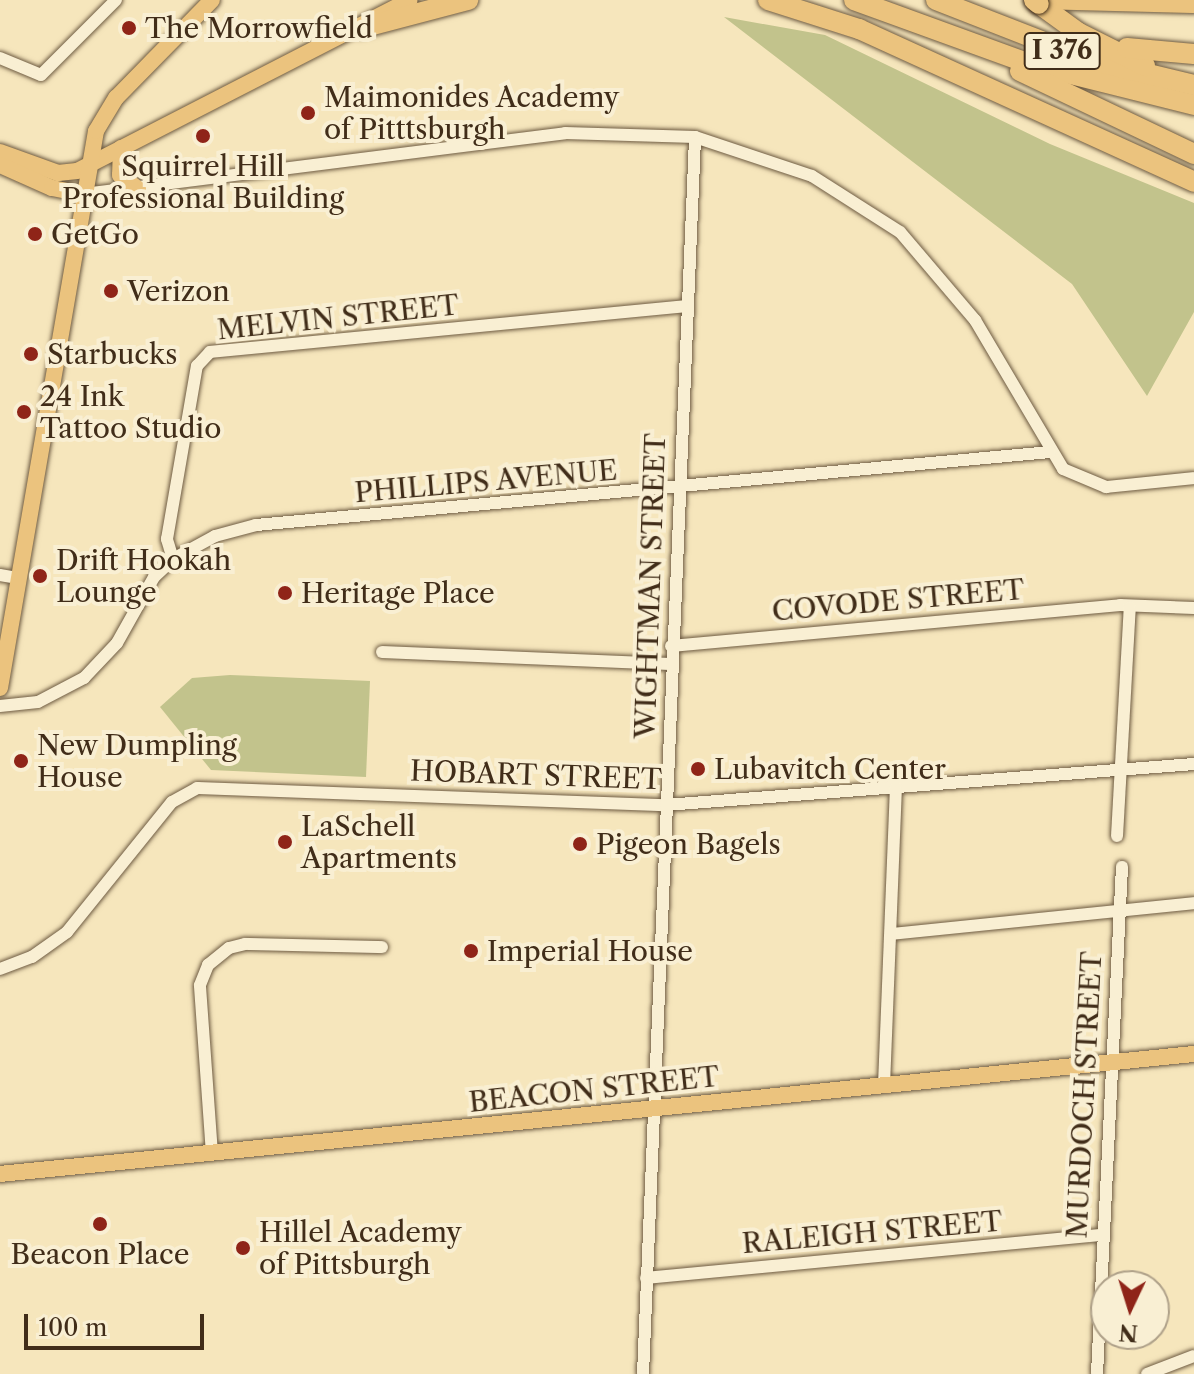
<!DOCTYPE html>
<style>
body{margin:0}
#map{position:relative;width:1194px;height:1374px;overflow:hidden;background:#f6e6bc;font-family:"Libre Caslon Text",serif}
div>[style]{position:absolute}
.green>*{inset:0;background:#c2c38c}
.roads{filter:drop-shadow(0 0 2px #6e5b42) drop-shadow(0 0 2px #6e5b42)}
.minor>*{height:12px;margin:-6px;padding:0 6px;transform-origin:6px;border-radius:6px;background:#f9efd3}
.major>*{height:16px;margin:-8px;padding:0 8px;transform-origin:8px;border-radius:8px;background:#ebc37e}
.highway>*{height:20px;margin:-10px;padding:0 10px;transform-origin:10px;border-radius:10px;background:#ebc37e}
.bridges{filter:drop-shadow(0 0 2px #412d19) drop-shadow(0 0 2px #412d19)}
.highway-bridge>*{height:20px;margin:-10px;padding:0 10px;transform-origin:10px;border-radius:10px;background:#ebc37e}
.dots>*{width:22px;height:22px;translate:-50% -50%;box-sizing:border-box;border:4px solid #f9efd3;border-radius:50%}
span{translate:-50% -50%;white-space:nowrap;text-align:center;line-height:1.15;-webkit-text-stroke:8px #f9efd3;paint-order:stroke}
.shield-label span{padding:2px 6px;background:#f9efd3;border:2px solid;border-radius:6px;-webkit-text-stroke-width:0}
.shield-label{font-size:26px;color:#412d19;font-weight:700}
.poi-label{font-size:28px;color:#412d19}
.left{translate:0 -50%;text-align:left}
.street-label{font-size:28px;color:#412d19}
.north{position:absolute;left:1090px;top:1270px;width:80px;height:80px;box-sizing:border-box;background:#f9efd3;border:2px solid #afa189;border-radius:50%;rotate:184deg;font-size:22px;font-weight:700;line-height:32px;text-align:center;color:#412d19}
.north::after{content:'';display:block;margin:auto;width:28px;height:36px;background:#8f2418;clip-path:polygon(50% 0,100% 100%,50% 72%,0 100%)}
.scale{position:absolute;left:24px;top:1314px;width:180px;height:36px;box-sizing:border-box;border:4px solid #412d19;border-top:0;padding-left:10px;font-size:24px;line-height:28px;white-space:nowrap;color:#412d19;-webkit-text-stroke:6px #f9efd3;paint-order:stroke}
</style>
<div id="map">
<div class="green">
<div style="clip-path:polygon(724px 17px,825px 35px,1050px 144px,1194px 203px,1194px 312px,1147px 396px,1072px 284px)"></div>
<div style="clip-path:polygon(230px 675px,370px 681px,366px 777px,211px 770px,160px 707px,192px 678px)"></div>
</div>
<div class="roads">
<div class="minor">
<div style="left:0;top:58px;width:44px;rotate:22.5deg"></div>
<div style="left:41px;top:75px;width:106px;rotate:-45deg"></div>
<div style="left:84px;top:194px;width:485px;rotate:-7.2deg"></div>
<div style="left:565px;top:133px;width:130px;rotate:1.8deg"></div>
<div style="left:695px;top:137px;width:123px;rotate:18.4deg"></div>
<div style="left:812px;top:176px;width:104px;rotate:32.5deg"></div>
<div style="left:900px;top:232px;width:116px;rotate:49.6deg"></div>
<div style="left:975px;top:320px;width:173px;rotate:59.4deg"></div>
<div style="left:1063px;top:469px;width:47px;rotate:22.7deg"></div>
<div style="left:1106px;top:487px;width:88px;rotate:-5.8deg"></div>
<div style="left:173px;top:559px;width:21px;rotate:-107deg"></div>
<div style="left:167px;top:539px;width:176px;rotate:-80.2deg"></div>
<div style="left:197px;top:366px;width:19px;rotate:-47deg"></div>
<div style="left:210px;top:352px;width:476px;rotate:-5.5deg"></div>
<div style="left:0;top:575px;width:17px;rotate:10deg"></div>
<div style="left:671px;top:646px;width:451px;rotate:-5.2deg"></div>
<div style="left:1120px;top:605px;width:74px;rotate:2.3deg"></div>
<div style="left:382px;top:652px;width:288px;rotate:2.4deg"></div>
<div style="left:0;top:706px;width:38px;rotate:-6deg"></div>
<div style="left:38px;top:702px;width:52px;rotate:-27.6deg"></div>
<div style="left:84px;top:678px;width:48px;rotate:-46.7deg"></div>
<div style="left:117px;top:643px;width:76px;rotate:-60.7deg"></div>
<div style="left:154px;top:577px;width:26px;rotate:-43deg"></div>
<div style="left:173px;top:559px;width:48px;rotate:-28.7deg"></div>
<div style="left:215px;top:536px;width:42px;rotate:-15deg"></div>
<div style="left:256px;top:525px;width:797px;rotate:-5.25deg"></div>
<div style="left:1117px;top:836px;width:229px;rotate:-86.8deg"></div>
<div style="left:891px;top:934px;width:305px;rotate:-5.8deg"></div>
<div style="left:0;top:969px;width:34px;rotate:-21deg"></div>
<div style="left:32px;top:957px;width:43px;rotate:-35.5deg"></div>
<div style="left:67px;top:932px;width:167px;rotate:-51.1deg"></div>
<div style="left:172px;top:802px;width:29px;rotate:-29deg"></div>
<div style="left:197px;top:788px;width:469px;rotate:2.1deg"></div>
<div style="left:666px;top:805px;width:530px;rotate:-4.44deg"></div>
<div style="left:884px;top:1085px;width:298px;rotate:-87.7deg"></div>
<div style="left:212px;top:1154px;width:169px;rotate:-94.1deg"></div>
<div style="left:200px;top:985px;width:22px;rotate:-68deg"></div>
<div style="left:208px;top:965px;width:27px;rotate:-39deg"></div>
<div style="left:229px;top:948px;width:16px;rotate:-14deg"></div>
<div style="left:245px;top:944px;width:137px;rotate:1.3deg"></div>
<div style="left:646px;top:1278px;width:458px;rotate:-5.4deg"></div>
<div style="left:643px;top:1374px;width:1238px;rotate:-87.59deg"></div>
<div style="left:1097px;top:1374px;width:508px;rotate:-87.18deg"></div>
<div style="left:1147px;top:1374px;width:50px;rotate:-21deg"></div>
</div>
<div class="major">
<div style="left:1036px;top:1px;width:158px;rotate:1.5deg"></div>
<div style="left:121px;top:148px;width:27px;rotate:92deg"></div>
<div style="left:120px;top:175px;width:23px;rotate:38deg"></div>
<div style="left:0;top:152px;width:62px;rotate:19.9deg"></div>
<div style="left:58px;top:173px;width:19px;rotate:-6deg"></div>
<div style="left:77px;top:171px;width:374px;rotate:-27.2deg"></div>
<div style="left:0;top:165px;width:57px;rotate:23.9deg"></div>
<div style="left:52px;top:188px;width:33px;rotate:11deg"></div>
<div style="left:0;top:688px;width:565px;rotate:-80.22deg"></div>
<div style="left:96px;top:131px;width:39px;rotate:-59deg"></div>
<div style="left:116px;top:98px;width:137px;rotate:-45.6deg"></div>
<div style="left:0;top:1174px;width:1200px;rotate:-5.74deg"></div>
</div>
<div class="highway">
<div style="left:768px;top:0;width:96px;rotate:17.7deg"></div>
<div style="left:859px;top:29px;width:368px;rotate:24.5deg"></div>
<div style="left:854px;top:0;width:184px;rotate:20deg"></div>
<div style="left:1027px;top:63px;width:172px;rotate:14.1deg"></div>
<div style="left:936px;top:0;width:165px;rotate:21.3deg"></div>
<div style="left:1090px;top:60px;width:107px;rotate:13.5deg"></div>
<div style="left:1039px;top:4px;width:49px;rotate:35.9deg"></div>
<div style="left:1079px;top:33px;width:74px;rotate:26.6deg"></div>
<div style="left:361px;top:28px;width:111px;rotate:-14.7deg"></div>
<div style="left:1127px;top:48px;width:67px;rotate:5.1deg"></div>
<div style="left:1020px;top:71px;width:193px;rotate:25.5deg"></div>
</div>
</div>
<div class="bridges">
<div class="highway-bridge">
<div style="left:1034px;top:0;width:6px;rotate:39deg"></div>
</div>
</div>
<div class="dots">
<div style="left:129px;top:28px;background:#8f2418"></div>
<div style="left:308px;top:113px;background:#8f2418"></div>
<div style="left:203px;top:136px;background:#8f2418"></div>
<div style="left:35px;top:234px;background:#8f2418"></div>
<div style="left:111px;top:291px;background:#8f2418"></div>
<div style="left:31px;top:354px;background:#8f2418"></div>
<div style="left:24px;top:412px;background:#8f2418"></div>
<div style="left:40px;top:576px;background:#8f2418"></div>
<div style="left:285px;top:593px;background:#8f2418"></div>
<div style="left:21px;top:761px;background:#8f2418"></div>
<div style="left:698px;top:769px;background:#8f2418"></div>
<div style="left:285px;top:842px;background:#8f2418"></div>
<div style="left:580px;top:844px;background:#8f2418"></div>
<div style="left:471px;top:951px;background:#8f2418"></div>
<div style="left:100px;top:1224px;background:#8f2418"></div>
<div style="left:243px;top:1248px;background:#8f2418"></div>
</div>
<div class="shield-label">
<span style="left:1062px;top:51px">I 376</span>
</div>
<div class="poi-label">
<span class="left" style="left:145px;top:28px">The Morrowfield</span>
<span class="left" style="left:324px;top:113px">Maimonides Academy<br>of Pitttsburgh</span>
<span style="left:203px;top:182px">Squirrel Hill<br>Professional Building</span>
<span class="left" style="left:51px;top:234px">GetGo</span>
<span class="left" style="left:127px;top:291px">Verizon</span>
<span class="left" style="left:47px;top:354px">Starbucks</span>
<span class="left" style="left:40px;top:412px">24 Ink<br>Tattoo Studio</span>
<span class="left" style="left:56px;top:576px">Drift Hookah<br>Lounge</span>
<span class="left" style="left:301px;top:593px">Heritage Place</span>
<span class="left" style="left:37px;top:761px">New Dumpling<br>House</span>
<span class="left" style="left:714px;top:769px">Lubavitch Center</span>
<span class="left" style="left:301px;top:842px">LaSchell<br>Apartments</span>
<span class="left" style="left:596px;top:844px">Pigeon Bagels</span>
<span class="left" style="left:487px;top:951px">Imperial House</span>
<span class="left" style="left:259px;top:1248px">Hillel Academy<br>of Pittsburgh</span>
<span style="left:100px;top:1254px">Beacon Place</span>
</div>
<div class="street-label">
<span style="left:338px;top:317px;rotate:-6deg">MELVIN STREET</span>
<span style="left:486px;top:481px;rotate:-5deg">PHILLIPS AVENUE</span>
<span style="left:650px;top:586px;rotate:-88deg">WIGHTMAN STREET</span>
<span style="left:898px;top:600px;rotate:-5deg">COVODE STREET</span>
<span style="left:536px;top:775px;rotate:2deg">HOBART STREET</span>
<span style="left:594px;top:1089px;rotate:-6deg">BEACON STREET</span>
<span style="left:1084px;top:1095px;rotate:-87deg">MURDOCH STREET</span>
<span style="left:872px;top:1232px;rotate:-5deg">RALEIGH STREET</span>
</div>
<div class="north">N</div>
<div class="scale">100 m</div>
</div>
